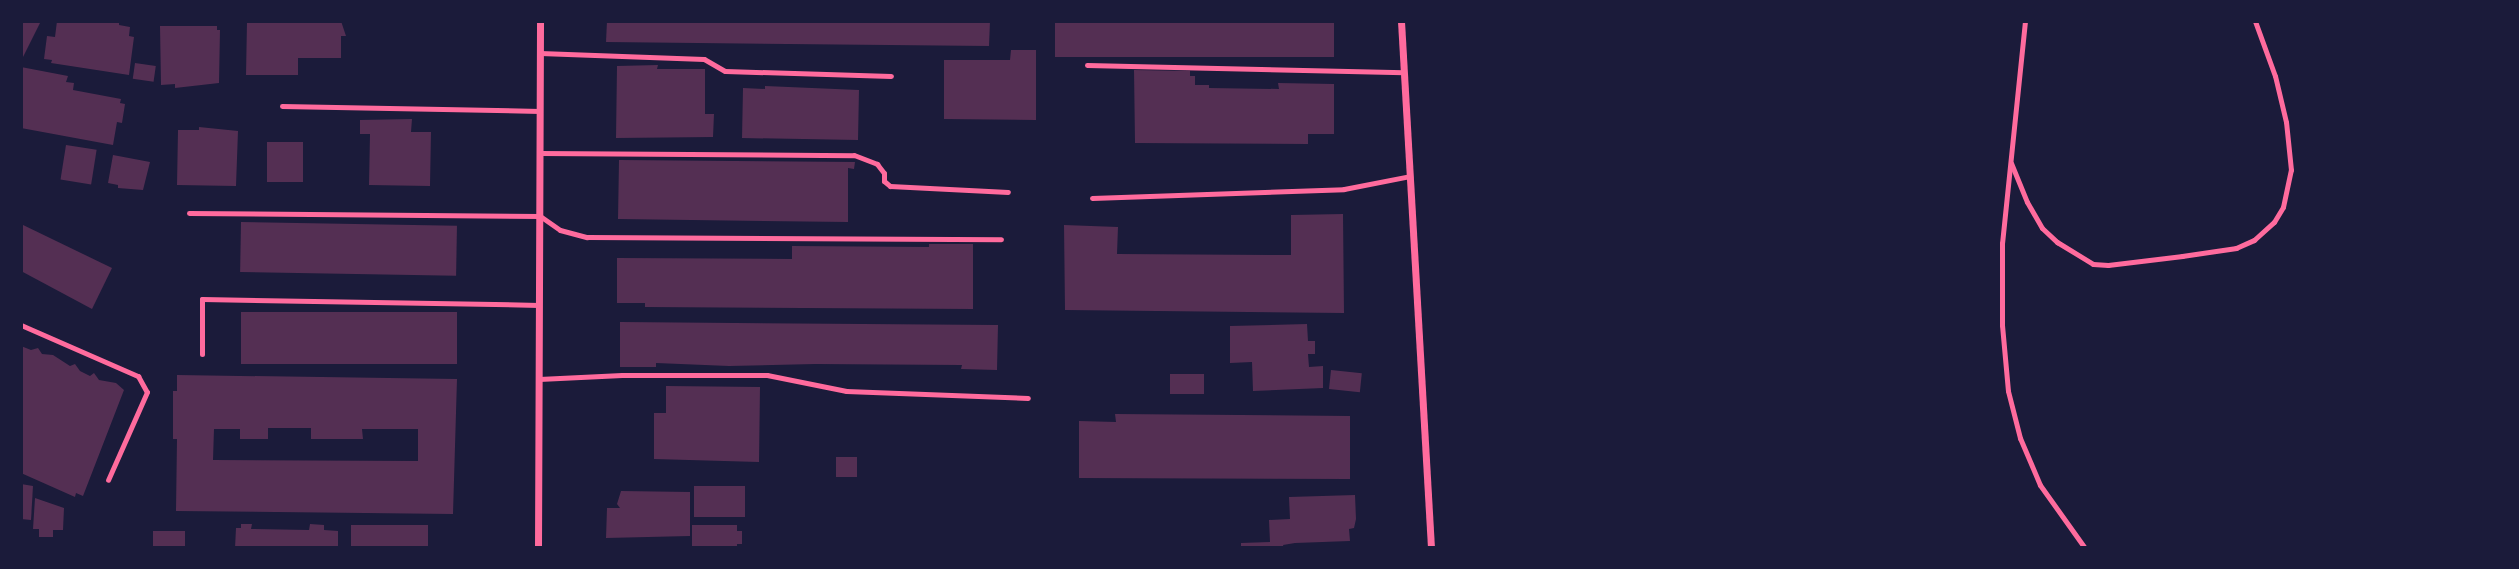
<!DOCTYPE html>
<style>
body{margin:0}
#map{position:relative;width:2519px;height:569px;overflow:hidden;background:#1b1b3a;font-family:"PT Sans Narrow",sans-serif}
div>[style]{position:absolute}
.building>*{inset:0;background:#542f53;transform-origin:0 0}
.service>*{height:5px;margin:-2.5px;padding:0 2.5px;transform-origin:2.5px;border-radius:2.5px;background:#ff6b9d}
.minor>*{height:7px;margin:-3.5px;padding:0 3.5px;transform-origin:3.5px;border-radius:3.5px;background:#ff6b9d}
span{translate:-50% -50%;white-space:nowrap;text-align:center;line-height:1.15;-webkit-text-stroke:5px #1b1b3a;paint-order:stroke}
.frame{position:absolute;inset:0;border:23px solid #1b1b3a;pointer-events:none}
</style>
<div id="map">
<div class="building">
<div style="clip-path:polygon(21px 21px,41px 21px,23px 57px,21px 56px)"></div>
<div style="clip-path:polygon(57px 21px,119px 21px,119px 25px,130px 27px,129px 36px,134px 37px,129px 75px,51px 63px,52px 60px,44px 59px,47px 36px,55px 37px)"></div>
<div style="clip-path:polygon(247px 21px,341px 21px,346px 36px,341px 36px,341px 58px,298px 58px,298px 75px,246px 75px)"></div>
<div style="clip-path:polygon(607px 21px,990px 21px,989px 46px,606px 42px)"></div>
<div style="left:1055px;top:21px;width:279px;height:36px"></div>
<div style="clip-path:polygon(160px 26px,217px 26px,217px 30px,220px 30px,219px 83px,175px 88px,175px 84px,161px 85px)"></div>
<div style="clip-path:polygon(1011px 50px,1036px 50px,1036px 120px,944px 119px,944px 60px,1010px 60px)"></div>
<div style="left:135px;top:63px;width:21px;height:16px;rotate:8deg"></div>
<div style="clip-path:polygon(658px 65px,657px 69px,705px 69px,705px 114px,714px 114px,713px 137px,616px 138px,617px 66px)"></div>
<div style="clip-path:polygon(21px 67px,68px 76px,66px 82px,74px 83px,73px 90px,121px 99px,120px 103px,125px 104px,122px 123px,117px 122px,113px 145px,21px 128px)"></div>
<div style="clip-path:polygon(1134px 70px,1190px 71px,1190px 76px,1195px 76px,1195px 85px,1209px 85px,1209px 88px,1279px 89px,1278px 83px,1334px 84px,1334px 134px,1308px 134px,1308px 144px,1135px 143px)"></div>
<div style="clip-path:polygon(765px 86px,859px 90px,858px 140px,742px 138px,743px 88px,765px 89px)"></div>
<div style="clip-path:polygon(412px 119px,411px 132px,431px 132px,430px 186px,369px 185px,370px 134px,360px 134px,360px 120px)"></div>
<div style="clip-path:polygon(199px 127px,238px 131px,236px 186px,177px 185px,178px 130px,199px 130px)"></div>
<div style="left:267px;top:142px;width:36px;height:40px"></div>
<div style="left:66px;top:145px;width:31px;height:35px;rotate:9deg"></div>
<div style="clip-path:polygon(113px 155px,150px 162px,143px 190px,118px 188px,118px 185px,108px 183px)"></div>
<div style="clip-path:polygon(619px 160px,855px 162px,854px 169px,848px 168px,848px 222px,618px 219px)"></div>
<div style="clip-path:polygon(1343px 214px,1344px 313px,1065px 310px,1064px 225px,1118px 227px,1117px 254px,1291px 255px,1291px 215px)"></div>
<div style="left:241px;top:222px;width:216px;height:50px;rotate:1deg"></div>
<div style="clip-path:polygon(21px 224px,112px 268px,92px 309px,21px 271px)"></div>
<div style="clip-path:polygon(929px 244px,973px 244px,973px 309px,645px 307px,645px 303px,617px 303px,617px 258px,792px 259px,792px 246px,929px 247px)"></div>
<div style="left:241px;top:312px;width:216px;height:52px"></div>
<div style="clip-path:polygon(620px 322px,998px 325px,997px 370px,961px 369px,962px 365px,815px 364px,729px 366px,656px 363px,656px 367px,620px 367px)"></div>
<div style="clip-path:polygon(1307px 324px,1308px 341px,1315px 341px,1315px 354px,1308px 354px,1309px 367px,1323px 366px,1323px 388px,1253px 391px,1252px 362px,1230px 363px,1230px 326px)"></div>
<div style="clip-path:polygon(21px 346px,31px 350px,38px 348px,42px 354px,53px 355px,70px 366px,75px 364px,80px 371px,90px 376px,94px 373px,99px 380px,116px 383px,124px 390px,83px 496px,76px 493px,75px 497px,21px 473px)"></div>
<div style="left:1331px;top:370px;width:31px;height:19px;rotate:6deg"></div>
<div style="left:1170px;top:374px;width:34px;height:20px"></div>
<div style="clip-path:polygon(evenodd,177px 375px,457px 379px,453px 514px,176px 511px,177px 439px,173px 439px,173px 391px,177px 391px,177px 375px,268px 428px,311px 428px,311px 439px,363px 439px,362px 429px,418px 429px,418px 461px,213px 460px,214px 429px,240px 429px,240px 439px,268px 439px,268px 428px)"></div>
<div style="clip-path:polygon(666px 386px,760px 387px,759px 462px,654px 459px,654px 413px,666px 413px)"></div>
<div style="clip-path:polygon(1115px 414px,1350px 416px,1350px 479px,1079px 478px,1079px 421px,1116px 422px)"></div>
<div style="left:836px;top:457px;width:21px;height:20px"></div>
<div style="clip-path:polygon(21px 484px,33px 486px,31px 520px,21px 519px)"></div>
<div style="left:694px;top:486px;width:51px;height:31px"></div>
<div style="clip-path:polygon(621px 491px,690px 492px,690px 536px,606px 538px,607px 508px,620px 508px,617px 504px)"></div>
<div style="clip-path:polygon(1355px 495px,1356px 519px,1354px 528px,1349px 529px,1350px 541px,1295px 543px,1283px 545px,1284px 548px,1241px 548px,1241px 543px,1270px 542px,1269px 520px,1290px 519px,1289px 497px)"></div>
<div style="clip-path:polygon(35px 498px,64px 508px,63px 530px,53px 530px,53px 537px,39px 537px,39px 529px,33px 529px)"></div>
<div style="clip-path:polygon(241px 524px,252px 524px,251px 529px,309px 530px,310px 524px,324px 525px,324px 530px,338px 531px,338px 548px,235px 548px,236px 528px,241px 528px)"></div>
<div style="left:351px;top:525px;width:77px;height:23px"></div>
<div style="clip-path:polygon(692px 525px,737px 525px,737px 531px,742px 531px,742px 544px,737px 544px,737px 548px,692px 548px)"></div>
<div style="left:153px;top:531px;width:32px;height:17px"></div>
</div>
<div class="service">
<div style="left:2025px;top:21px;width:223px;rotate:95.9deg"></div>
<div style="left:2002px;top:243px;width:82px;rotate:90deg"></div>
<div style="left:2002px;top:325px;width:66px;rotate:84.8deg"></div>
<div style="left:2008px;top:391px;width:49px;rotate:75.7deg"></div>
<div style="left:2020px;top:438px;width:51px;rotate:66.9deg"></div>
<div style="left:2040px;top:485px;width:77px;rotate:54.5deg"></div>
<div style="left:540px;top:53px;width:164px;rotate:2.1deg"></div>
<div style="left:704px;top:59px;width:24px;rotate:30deg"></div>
<div style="left:725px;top:71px;width:166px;rotate:1.7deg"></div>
<div style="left:1087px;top:65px;width:317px;rotate:1.3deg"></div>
<div style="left:282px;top:106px;width:258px;rotate:1.1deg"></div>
<div style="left:540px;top:153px;width:314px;rotate:0.4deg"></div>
<div style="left:854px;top:155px;width:25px;rotate:21deg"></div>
<div style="left:877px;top:164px;width:11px;rotate:52deg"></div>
<div style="left:884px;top:173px;width:8px;rotate:90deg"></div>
<div style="left:884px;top:181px;width:8px;rotate:40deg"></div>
<div style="left:890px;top:186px;width:118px;rotate:2.9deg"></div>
<div style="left:2011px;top:163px;width:42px;rotate:67.7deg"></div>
<div style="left:2027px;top:202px;width:30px;rotate:60deg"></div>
<div style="left:2042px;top:228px;width:21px;rotate:43deg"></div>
<div style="left:2057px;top:242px;width:42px;rotate:31.4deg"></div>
<div style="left:2093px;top:264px;width:15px;rotate:4deg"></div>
<div style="left:2108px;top:265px;width:75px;rotate:-6.9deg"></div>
<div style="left:2182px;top:256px;width:55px;rotate:-8.4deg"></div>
<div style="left:2236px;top:248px;width:20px;rotate:-24deg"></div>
<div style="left:2254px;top:240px;width:27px;rotate:-42deg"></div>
<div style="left:2274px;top:222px;width:17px;rotate:-59deg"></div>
<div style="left:2283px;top:207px;width:38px;rotate:-78deg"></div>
<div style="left:2291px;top:170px;width:48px;rotate:-95.9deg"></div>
<div style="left:2286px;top:122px;width:47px;rotate:-103.4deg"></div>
<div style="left:2275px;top:76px;width:59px;rotate:-110deg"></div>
<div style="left:1092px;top:198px;width:252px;rotate:-2deg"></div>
<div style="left:1344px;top:189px;width:67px;rotate:-11.1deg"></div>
<div style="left:189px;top:213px;width:351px;rotate:0.5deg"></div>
<div style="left:540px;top:216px;width:24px;rotate:35deg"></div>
<div style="left:560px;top:230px;width:28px;rotate:15deg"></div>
<div style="left:587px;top:237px;width:414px;rotate:0.3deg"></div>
<div style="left:21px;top:325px;width:128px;rotate:23.6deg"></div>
<div style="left:138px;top:376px;width:18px;rotate:61deg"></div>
<div style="left:147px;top:392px;width:96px;rotate:113.9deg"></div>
<div style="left:202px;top:354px;width:55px;rotate:-90deg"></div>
<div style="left:202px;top:299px;width:337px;rotate:1deg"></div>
<div style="left:539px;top:379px;width:83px;rotate:-2.8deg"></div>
<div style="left:622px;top:375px;width:145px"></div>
<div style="left:767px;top:375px;width:81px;rotate:11.4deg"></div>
<div style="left:846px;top:391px;width:182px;rotate:2.2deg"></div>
</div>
<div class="minor">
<div style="left:1401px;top:21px;width:528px;rotate:86.74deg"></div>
<div style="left:538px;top:548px;width:527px;rotate:-89.78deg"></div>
</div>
<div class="frame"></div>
</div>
